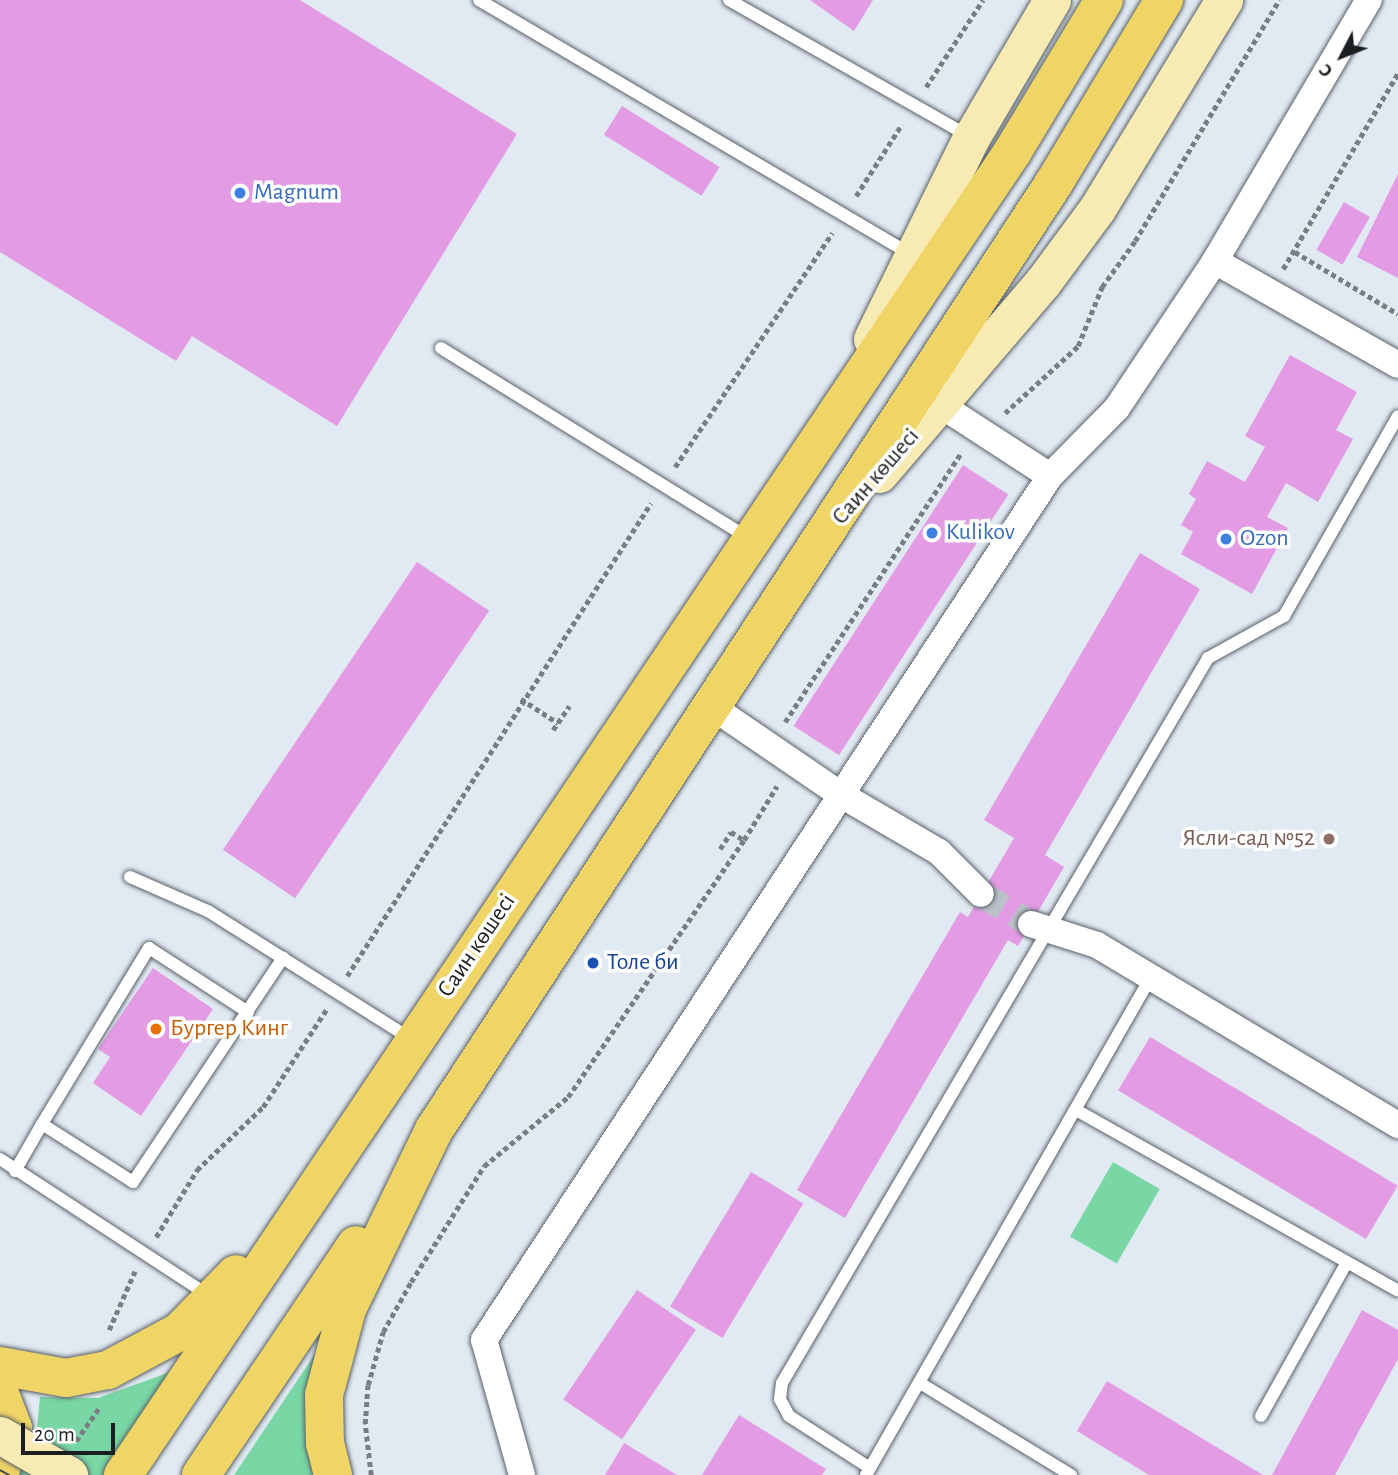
<!DOCTYPE html>
<meta charset="utf-8">
<style>
body{margin:0}
#map{position:relative;width:1398px;height:1475px;overflow:hidden;background:#e1e9f2;font-family:"Alegreya Sans",sans-serif}
div>[style]{position:absolute}
.green>*{inset:0;background:#78d7a4;transform-origin:0 0}
.building>*{inset:0;background:#e39be4;transform-origin:0 0}
.street-tunnel>*{height:26px;margin-top:-13px;transform-origin:0;background:repeating-linear-gradient(90deg,#bac1c8 0 26px,transparent 0 39px)}
.path>*{height:4.5px;margin-top:-2.25px;transform-origin:0;background:repeating-linear-gradient(90deg,#797e84 0 5px,transparent 0 8.5px)}
.roads{filter:drop-shadow(0 0 2px #596068) drop-shadow(0 0 2px #596068)}
.lane>*{height:12px;margin:-6px;padding:0 6px;transform-origin:6px;border-radius:6px;background:#fff}
.street>*{height:26px;margin:-13px;padding:0 13px;transform-origin:13px;border-radius:13px;background:#fff}
.secondary>*{height:37px;margin:-18.5px;padding:0 18.5px;transform-origin:18.5px;border-radius:18.5px;background:#f7eab2}
.primary>*{height:38px;margin:-19px;padding:0 19px;transform-origin:19px;border-radius:19px;background:#efd466}
.tram>*{height:2px;margin:-1px;padding:0 1px;transform-origin:1px;border-radius:1px;background:#464a4e}
.bridges{filter:drop-shadow(0 0 2px #596068) drop-shadow(0 0 2px #596068)}
.secondary-bridge>*{height:37px;margin:-18.5px;padding:0 18.5px;transform-origin:18.5px;border-radius:18.5px;background:#f7eab2}
.dots>*{width:19px;height:19px;translate:-50% -50%;box-sizing:border-box;border:4px solid #fff;border-radius:50%}
span{translate:-50% -50%;white-space:nowrap;text-align:center;line-height:1.15;-webkit-text-stroke:7px #fff;paint-order:stroke}
.shop-label{font-size:24px;color:#366cbe}
.left{translate:0 -50%;text-align:left}
.street-label{font-size:24px;color:#1c1f22}
.education-label{font-size:24px;color:#785e54}
.right{translate:-100% -50%;text-align:right}
.transit-label{font-size:24px;color:#164399}
.food-label{font-size:24px;color:#c56008}
.north{position:absolute;left:1307px;top:21px;width:70px;height:70px;-webkit-text-stroke:5px #fff;paint-order:stroke;rotate:228deg;font-size:19px;font-weight:700;line-height:28px;text-align:center;color:#1c1f22}
.north::after{content:'';display:block;margin:auto;width:24px;height:32px;background:#1c1f22;clip-path:polygon(50% 0,100% 100%,50% 72%,0 100%)}
.scale{position:absolute;left:21px;top:1423px;width:94px;height:32px;box-sizing:border-box;border:4px solid #1c1f22;border-top:0;padding-left:9px;font-size:21px;line-height:24px;white-space:nowrap;color:#1c1f22;-webkit-text-stroke:5px #fff;paint-order:stroke}
</style>
<div id="map">
<div class="green">
<div style="left:1113px;top:1162px;width:54px;height:86px;rotate:30deg"></div>
<div style="clip-path:polygon(315px 1354px,313px 1475px,234px 1475px)"></div>
<div style="clip-path:polygon(173px 1371px,103px 1475px,15px 1475px,35px 1447px,40px 1397px,98px 1398px)"></div>
</div>
<div class="building">
<div style="clip-path:polygon(0 0,300px 0,517px 134px,337px 426px,192px 336px,176px 361px,0 252px)"></div>
<div style="clip-path:polygon(810px 0,873px 0,854px 31px)"></div>
<div style="left:622px;top:106px;width:115px;height:34px;rotate:32deg"></div>
<div style="clip-path:polygon(1398px 174px,1398px 278px,1357px 257px)"></div>
<div style="left:1344px;top:202px;width:30px;height:55px;rotate:30deg"></div>
<div style="clip-path:polygon(1290px 355px,1357px 392px,1336px 430px,1353px 439px,1318px 502px,1286px 483px,1267px 517px,1288px 528px,1252px 594px,1181px 554px,1193px 532px,1181px 525px,1196px 499px,1189px 494px,1207px 461px,1245px 482px,1265px 447px,1245px 436px)"></div>
<div style="left:963px;top:465px;width:54px;height:311px;rotate:33deg"></div>
<div style="clip-path:polygon(1140px 553px,1200px 589px,1045px 855px,1064px 867px,1018px 946px,1008px 940px,845px 1218px,797px 1190px,960px 912px,968px 917px,1014px 838px,984px 820px)"></div>
<div style="left:417px;top:562px;width:87px;height:347px;rotate:34deg"></div>
<div style="clip-path:polygon(153px 968px,213px 1009px,141px 1116px,93px 1083px,110px 1057px,98px 1049px)"></div>
<div style="left:1150px;top:1037px;width:289px;height:62px;rotate:31deg"></div>
<div style="left:751px;top:1172px;width:61px;height:157px;rotate:31deg"></div>
<div style="left:637px;top:1290px;width:71px;height:132px;rotate:34deg"></div>
<div style="clip-path:polygon(1362px 1310px,1398px 1330px,1398px 1359px,1335px 1475px,1272px 1475px)"></div>
<div style="clip-path:polygon(1107px 1381px,1263px 1475px,1149px 1475px,1077px 1431px)"></div>
<div style="clip-path:polygon(739px 1415px,826px 1469px,822px 1475px,702px 1475px)"></div>
<div style="clip-path:polygon(624px 1443px,677px 1475px,605px 1475px)"></div>
</div>
<div class="street-tunnel">
<div style="left:981px;top:894px;width:58px;rotate:31deg"></div>
</div>
<div class="path">
<div style="left:926px;top:87px;width:104px;rotate:-56.8deg"></div>
<div style="left:856px;top:196px;width:85px;rotate:-57.4deg"></div>
<div style="left:1295px;top:252px;width:120px;rotate:31deg"></div>
<div style="left:1283px;top:269px;width:227px;rotate:-59.6deg"></div>
<div style="left:1005px;top:413px;width:99px;rotate:-42.5deg"></div>
<div style="left:1078px;top:346px;width:64px;rotate:-67.9deg"></div>
<div style="left:1102px;top:287px;width:57px;rotate:-54.3deg"></div>
<div style="left:1135px;top:241px;width:281px;rotate:-59.1deg"></div>
<div style="left:675px;top:467px;width:282px;rotate:-56.1deg"></div>
<div style="left:521px;top:699px;width:44px;rotate:33deg"></div>
<div style="left:785px;top:722px;width:323px;rotate:-56.8deg"></div>
<div style="left:553px;top:730px;width:29px;rotate:-56deg"></div>
<div style="left:720px;top:849px;width:20px;rotate:-57deg"></div>
<div style="left:731px;top:832px;width:15px;rotate:32deg"></div>
<div style="left:744px;top:840px;width:63px;rotate:-58.6deg"></div>
<div style="left:347px;top:976px;width:562px;rotate:-57.27deg"></div>
<div style="left:156px;top:1237px;width:79px;rotate:-58.5deg"></div>
<div style="left:197px;top:1170px;width:91px;rotate:-43.7deg"></div>
<div style="left:263px;top:1107px;width:116px;rotate:-57deg"></div>
<div style="left:109px;top:1330px;width:64px;rotate:-66.2deg"></div>
<div style="left:76px;top:1441px;width:40px;rotate:-55.1deg"></div>
<div style="left:371px;top:1475px;width:51px;rotate:-96.7deg"></div>
<div style="left:365px;top:1424px;width:39px;rotate:-86deg"></div>
<div style="left:368px;top:1385px;width:55px;rotate:-74.2deg"></div>
<div style="left:383px;top:1332px;width:57px;rotate:-60.8deg"></div>
<div style="left:411px;top:1282px;width:137px;rotate:-57.8deg"></div>
<div style="left:484px;top:1166px;width:109px;rotate:-39.4deg"></div>
<div style="left:568px;top:1097px;width:311px;rotate:-55.6deg"></div>
</div>
<div class="roads">
<div class="lane">
<div style="left:479px;top:0;width:499px;rotate:30.5deg"></div>
<div style="left:729px;top:0;width:275px;rotate:29.6deg"></div>
<div style="left:441px;top:348px;width:360px;rotate:31.7deg"></div>
<div style="left:130px;top:877px;width:85px;rotate:23.6deg"></div>
<div style="left:208px;top:911px;width:239px;rotate:32.2deg"></div>
<div style="left:1076px;top:1110px;width:369px;rotate:29.3deg"></div>
<div style="left:42px;top:1124px;width:206px;rotate:-58.7deg"></div>
<div style="left:149px;top:948px;width:118px;rotate:32.9deg"></div>
<div style="left:0;top:1159px;width:249px;rotate:33.2deg"></div>
<div style="left:15px;top:1171px;width:54px;rotate:-60.1deg"></div>
<div style="left:42px;top:1124px;width:108px;rotate:32.5deg"></div>
<div style="left:133px;top:1182px;width:270px;rotate:-56.2deg"></div>
<div style="left:920px;top:1383px;width:177px;rotate:31.4deg"></div>
<div style="left:1261px;top:1416px;width:172px;rotate:-60.8deg"></div>
<div style="left:870px;top:1468px;width:96px;rotate:-147.3deg"></div>
<div style="left:789px;top:1416px;width:19px;rotate:-118deg"></div>
<div style="left:780px;top:1399px;width:16px;rotate:-83deg"></div>
<div style="left:782px;top:1383px;width:841px;rotate:-59.56deg"></div>
<div style="left:1208px;top:658px;width:87px;rotate:-28.9deg"></div>
<div style="left:1284px;top:616px;width:230px;rotate:-60.3deg"></div>
<div style="left:866px;top:1475px;width:574px;rotate:-60.22deg"></div>
</div>
<div class="street">
<div style="left:1215px;top:261px;width:210px;rotate:29.6deg"></div>
<div style="left:939px;top:404px;width:132px;rotate:33deg"></div>
<div style="left:714px;top:708px;width:150px;rotate:34.4deg"></div>
<div style="left:838px;top:793px;width:117px;rotate:30.3deg"></div>
<div style="left:939px;top:852px;width:59px;rotate:45deg"></div>
<div style="left:1031px;top:924px;width:69px;rotate:17.7deg"></div>
<div style="left:1097px;top:945px;width:351px;rotate:30.9deg"></div>
<div style="left:522px;top:1475px;width:140px;rotate:-105.7deg"></div>
<div style="left:484px;top:1340px;width:1033px;rotate:-56.77deg"></div>
<div style="left:1050px;top:476px;width:95px;rotate:-45.4deg"></div>
<div style="left:1117px;top:408px;width:177px;rotate:-56.3deg"></div>
<div style="left:1215px;top:261px;width:303px;rotate:-59.5deg"></div>
</div>
<div class="secondary">
<div style="left:872px;top:339px;width:224px;rotate:-63.8deg"></div>
<div style="left:971px;top:138px;width:160px;rotate:-59.6deg"></div>
<div style="left:879px;top:474px;width:253px;rotate:-49.5deg"></div>
<div style="left:1043px;top:282px;width:91px;rotate:-53.5deg"></div>
<div style="left:1097px;top:209px;width:245px;rotate:-58.7deg"></div>
</div>
<div class="primary">
<div style="left:0;top:1366px;width:67px;rotate:10.3deg"></div>
<div style="left:66px;top:1378px;width:43px;rotate:-10.8deg"></div>
<div style="left:108px;top:1370px;width:81px;rotate:-28.2deg"></div>
<div style="left:179px;top:1332px;width:81px;rotate:-45.5deg"></div>
<div style="left:0;top:1394px;width:36px;rotate:69deg"></div>
<div style="left:13px;top:1428px;width:47px;rotate:106.1deg"></div>
<div style="left:123px;top:1475px;width:1595px;rotate:-56.09deg"></div>
<div style="left:1013px;top:151px;width:176px;rotate:-58.9deg"></div>
<div style="left:201px;top:1475px;width:277px;rotate:-56deg"></div>
<div style="left:333px;top:1475px;width:32px;rotate:-104deg"></div>
<div style="left:325px;top:1444px;width:49px;rotate:-91.2deg"></div>
<div style="left:324px;top:1395px;width:89px;rotate:-75deg"></div>
<div style="left:347px;top:1309px;width:199px;rotate:-64.1deg"></div>
<div style="left:434px;top:1130px;width:1132px;rotate:-56.79deg"></div>
<div style="left:1054px;top:183px;width:214px;rotate:-59deg"></div>
</div>
</div>
<div class="tram">
<div style="left:0;top:1470px;width:10px;rotate:29deg"></div>
</div>
<div class="bridges">
<div class="secondary-bridge">
<div style="left:0;top:1435px;width:80px;rotate:30.1deg"></div>
</div>
</div>
<div class="dots">
<div style="left:240px;top:193px;background:#3f7fe0"></div>
<div style="left:932px;top:533px;background:#3f7fe0"></div>
<div style="left:1226px;top:539px;background:#3f7fe0"></div>
<div style="left:1329px;top:839px;background:#8d6e63"></div>
<div style="left:593px;top:963px;background:#1a4fb4"></div>
<div style="left:156px;top:1029px;background:#e8710a"></div>
</div>
<div class="shop-label">
<span class="left" style="left:254px;top:193px">Magnum</span>
<span class="left" style="left:946px;top:533px">Kulikov</span>
<span class="left" style="left:1240px;top:539px">Ozon</span>
</div>
<div class="street-label">
<span style="left:876px;top:477px;rotate:-49deg">Саин көшесі</span>
<span style="left:477px;top:946px;rotate:-56deg">Саин көшесі</span>
</div>
<div class="education-label">
<span class="right" style="left:1315px;top:839px">Ясли-сад №52</span>
</div>
<div class="transit-label">
<span class="left" style="left:607px;top:963px">Толе би</span>
</div>
<div class="food-label">
<span class="left" style="left:170px;top:1029px">Бургер Кинг</span>
</div>
<div class="north">С</div>
<div class="scale">20 m</div>
</div>
